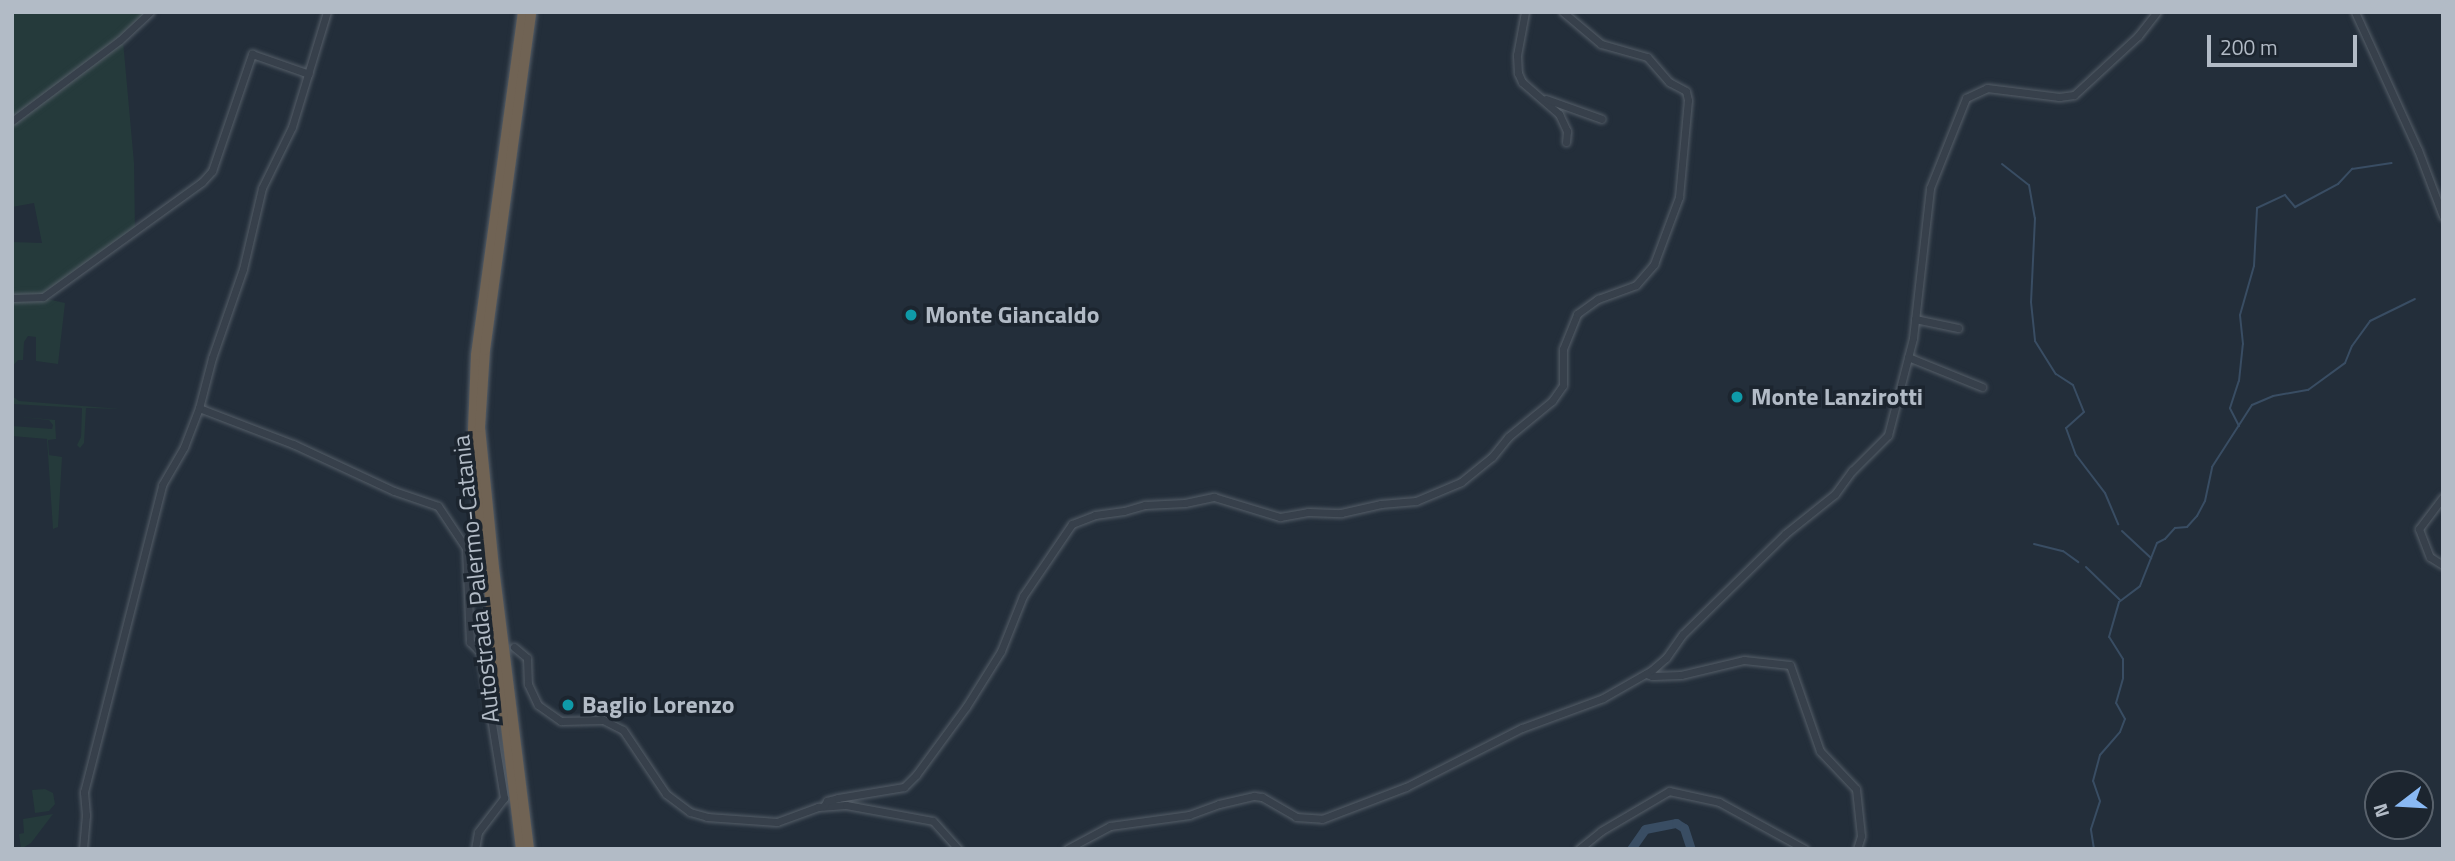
<!DOCTYPE html>
<style>
body{margin:0}
#map{position:relative;width:2455px;height:861px;overflow:hidden;background:#232e3a;font-family:"Titillium Web",sans-serif}
div>[style]{position:absolute}
.green>*{inset:0;background:#253a3b}
.stream>*{height:2px;margin:-1px;padding:0 1px;transform-origin:1px;border-radius:1px;background:#394d63}
.river>*{height:9px;margin:-4.5px;padding:0 4.5px;transform-origin:4.5px;border-radius:4.5px;background:#394d63}
.roads{filter:drop-shadow(0 0 2px #555e68) drop-shadow(0 0 2px #555e68)}
.minor>*{height:7px;margin:-3.5px;padding:0 3.5px;transform-origin:3.5px;border-radius:3.5px;background:#37404b}
.highway>*{height:10px;margin:-5px;padding:0 5px;transform-origin:5px;border-radius:5px;background:#706354}
.dots>*{width:19px;height:19px;translate:-50% -50%;box-sizing:border-box;border:4px solid #1c252f;border-radius:50%}
span{translate:-50% -50%;white-space:nowrap;text-align:center;line-height:1.15;-webkit-text-stroke:7px #1c252f;paint-order:stroke}
.poi-label{font-size:24px;color:#b2bbc6;font-weight:700}
.left{translate:0 -50%;text-align:left}
.street-label{font-size:24px;color:#b2bbc6}
.frame{position:absolute;inset:0;border:14px solid #b2bbc6;pointer-events:none}
.north{position:absolute;left:2364px;top:770px;width:70px;height:70px;box-sizing:border-box;background:#1c252f;border:2px solid #58616b;border-radius:50%;rotate:253deg;font-size:19px;font-weight:700;line-height:28px;text-align:center;color:#b2bbc6}
.north::after{content:'';display:block;margin:auto;width:24px;height:32px;background:#89b9f4;clip-path:polygon(50% 0,100% 100%,50% 72%,0 100%)}
.scale{position:absolute;left:2207px;top:35px;width:150px;height:32px;box-sizing:border-box;border:4px solid #b2bbc6;border-top:0;padding-left:9px;font-size:21px;line-height:24px;white-space:nowrap;color:#b2bbc6;-webkit-text-stroke:5px #1c252f;paint-order:stroke}
</style>
<div id="map">
<div class="green">
<div style="clip-path:polygon(12px 12px,150px 12px,123px 41px,134px 163px,135px 233px,42px 298px,65px 303px,58px 364px,36px 361px,36px 337px,28px 336px,24px 342px,23px 360px,18px 360px,12px 367px,12px 242px,42px 243px,34px 203px,12px 207px)"></div>
<div style="clip-path:polygon(12px 396px,19px 401px,121px 409px,86px 408px,84px 443px,80px 448px,77px 445px,81px 437px,82px 408px,12px 404px)"></div>
<div style="clip-path:polygon(12px 416px,55px 420px,56px 439px,48px 440px,49px 455px,62px 457px,58px 527px,53px 529px,47px 439px,12px 436px,12px 426px,52px 429px,53px 425px,49px 420px)"></div>
<div style="clip-path:polygon(45px 789px,53px 793px,55px 804px,49px 811px,35px 813px,32px 790px)"></div>
<div style="clip-path:polygon(53px 814px,31px 843px,21px 849px,19px 834px,24px 833px,23px 819px)"></div>
</div>
<div class="stream">
<div style="left:2002px;top:164px;width:34px;rotate:38deg"></div>
<div style="left:2029px;top:185px;width:34px;rotate:80deg"></div>
<div style="left:2035px;top:218px;width:84px;rotate:92.7deg"></div>
<div style="left:2031px;top:302px;width:39px;rotate:84deg"></div>
<div style="left:2035px;top:341px;width:39px;rotate:58deg"></div>
<div style="left:2056px;top:374px;width:20px;rotate:33deg"></div>
<div style="left:2073px;top:385px;width:29px;rotate:68deg"></div>
<div style="left:2084px;top:412px;width:24px;rotate:138deg"></div>
<div style="left:2066px;top:428px;width:29px;rotate:70deg"></div>
<div style="left:2076px;top:455px;width:48px;rotate:52.7deg"></div>
<div style="left:2105px;top:493px;width:34px;rotate:67deg"></div>
<div style="left:2239px;top:426px;width:20px;rotate:-117deg"></div>
<div style="left:2230px;top:408px;width:28px;rotate:-72deg"></div>
<div style="left:2239px;top:381px;width:37px;rotate:-84deg"></div>
<div style="left:2243px;top:344px;width:29px;rotate:-96deg"></div>
<div style="left:2240px;top:315px;width:51px;rotate:-74.1deg"></div>
<div style="left:2254px;top:266px;width:58px;rotate:-87deg"></div>
<div style="left:2257px;top:208px;width:31px;rotate:-25deg"></div>
<div style="left:2285px;top:195px;width:16px;rotate:50deg"></div>
<div style="left:2295px;top:207px;width:49px;rotate:-28.1deg"></div>
<div style="left:2338px;top:184px;width:21px;rotate:-47deg"></div>
<div style="left:2352px;top:169px;width:40px;rotate:-8.5deg"></div>
<div style="left:2122px;top:531px;width:40px;rotate:43deg"></div>
<div style="left:2034px;top:544px;width:30px;rotate:14deg"></div>
<div style="left:2063px;top:551px;width:19px;rotate:36deg"></div>
<div style="left:2086px;top:567px;width:47px;rotate:44.1deg"></div>
<div style="left:2094px;top:849px;width:20px;rotate:-99deg"></div>
<div style="left:2091px;top:829px;width:29px;rotate:-72deg"></div>
<div style="left:2100px;top:801px;width:21px;rotate:-109deg"></div>
<div style="left:2093px;top:781px;width:27px;rotate:-75deg"></div>
<div style="left:2100px;top:755px;width:30px;rotate:-49deg"></div>
<div style="left:2120px;top:732px;width:14px;rotate:-69deg"></div>
<div style="left:2125px;top:719px;width:18px;rotate:-119deg"></div>
<div style="left:2116px;top:703px;width:26px;rotate:-74deg"></div>
<div style="left:2123px;top:678px;width:19px;rotate:-90deg"></div>
<div style="left:2123px;top:659px;width:26px;rotate:-122deg"></div>
<div style="left:2109px;top:637px;width:36px;rotate:-74deg"></div>
<div style="left:2119px;top:602px;width:26px;rotate:-37deg"></div>
<div style="left:2140px;top:586px;width:46px;rotate:-68.4deg"></div>
<div style="left:2157px;top:543px;width:9px;rotate:-27deg"></div>
<div style="left:2165px;top:539px;width:15px;rotate:-48deg"></div>
<div style="left:2175px;top:528px;width:12px;rotate:-5deg"></div>
<div style="left:2187px;top:527px;width:15px;rotate:-48deg"></div>
<div style="left:2197px;top:516px;width:17px;rotate:-62deg"></div>
<div style="left:2205px;top:501px;width:35px;rotate:-78deg"></div>
<div style="left:2212px;top:467px;width:74px;rotate:-57.2deg"></div>
<div style="left:2252px;top:405px;width:23px;rotate:-23deg"></div>
<div style="left:2273px;top:396px;width:36px;rotate:-10deg"></div>
<div style="left:2308px;top:390px;width:46px;rotate:-36.1deg"></div>
<div style="left:2345px;top:363px;width:18px;rotate:-68deg"></div>
<div style="left:2352px;top:346px;width:31px;rotate:-54deg"></div>
<div style="left:2370px;top:321px;width:50px;rotate:-26.1deg"></div>
</div>
<div class="river">
<div style="left:1631px;top:849px;width:24px;rotate:-55deg"></div>
<div style="left:1645px;top:829px;width:32px;rotate:-11deg"></div>
<div style="left:1676px;top:823px;width:9px;rotate:32deg"></div>
<div style="left:1684px;top:828px;width:22px;rotate:72deg"></div>
</div>
<div class="roads">
<div class="minor">
<div style="left:1525px;top:12px;width:44px;rotate:100.5deg"></div>
<div style="left:1517px;top:55px;width:18px;rotate:87deg"></div>
<div style="left:1518px;top:73px;width:10px;rotate:66deg"></div>
<div style="left:1522px;top:82px;width:49px;rotate:40.9deg"></div>
<div style="left:1559px;top:114px;width:19px;rotate:65deg"></div>
<div style="left:1567px;top:131px;width:11px;rotate:95deg"></div>
<div style="left:2355px;top:12px;width:152px;rotate:65.5deg"></div>
<div style="left:2418px;top:150px;width:71px;rotate:69.3deg"></div>
<div style="left:1546px;top:99px;width:59px;rotate:19.7deg"></div>
<div style="left:12px;top:121px;width:135px;rotate:-36.9deg"></div>
<div style="left:120px;top:40px;width:41px;rotate:-43deg"></div>
<div style="left:12px;top:298px;width:31px;rotate:-2deg"></div>
<div style="left:43px;top:297px;width:196px;rotate:-35.9deg"></div>
<div style="left:202px;top:182px;width:15px;rotate:-48deg"></div>
<div style="left:212px;top:171px;width:124px;rotate:-71.1deg"></div>
<div style="left:252px;top:54px;width:60px;rotate:19.3deg"></div>
<div style="left:1915px;top:319px;width:44px;rotate:11.8deg"></div>
<div style="left:1908px;top:357px;width:80px;rotate:22.1deg"></div>
<div style="left:199px;top:408px;width:101px;rotate:21deg"></div>
<div style="left:293px;top:444px;width:111px;rotate:25deg"></div>
<div style="left:394px;top:491px;width:46px;rotate:18.8deg"></div>
<div style="left:438px;top:506px;width:50px;rotate:56.3deg"></div>
<div style="left:466px;top:548px;width:94px;rotate:87.6deg"></div>
<div style="left:470px;top:642px;width:10px;rotate:45deg"></div>
<div style="left:477px;top:649px;width:10px"></div>
<div style="left:2443px;top:497px;width:40px;rotate:127deg"></div>
<div style="left:2419px;top:529px;width:30px;rotate:69deg"></div>
<div style="left:2430px;top:557px;width:15px;rotate:32deg"></div>
<div style="left:514px;top:647px;width:17px;rotate:40deg"></div>
<div style="left:527px;top:658px;width:26px;rotate:88deg"></div>
<div style="left:528px;top:684px;width:23px;rotate:65deg"></div>
<div style="left:538px;top:705px;width:28px;rotate:35deg"></div>
<div style="left:561px;top:721px;width:42px;rotate:-1.4deg"></div>
<div style="left:603px;top:720px;width:22px;rotate:27deg"></div>
<div style="left:623px;top:730px;width:77px;rotate:56.1deg"></div>
<div style="left:666px;top:794px;width:30px;rotate:37deg"></div>
<div style="left:690px;top:812px;width:18px;rotate:16deg"></div>
<div style="left:707px;top:817px;width:70px;rotate:4.1deg"></div>
<div style="left:777px;top:822px;width:44px;rotate:-20.1deg"></div>
<div style="left:818px;top:807px;width:28px;rotate:-4deg"></div>
<div style="left:846px;top:805px;width:88px;rotate:10.4deg"></div>
<div style="left:933px;top:821px;width:38px;rotate:48deg"></div>
<div style="left:1646px;top:674px;width:6px;rotate:18deg"></div>
<div style="left:1652px;top:676px;width:29px;rotate:-2deg"></div>
<div style="left:1681px;top:675px;width:65px;rotate:-13.4deg"></div>
<div style="left:1744px;top:660px;width:46px;rotate:6.2deg"></div>
<div style="left:1790px;top:665px;width:91px;rotate:70.8deg"></div>
<div style="left:1820px;top:751px;width:52px;rotate:46.5deg"></div>
<div style="left:1856px;top:789px;width:47px;rotate:83.9deg"></div>
<div style="left:1861px;top:836px;width:14px;rotate:107deg"></div>
<div style="left:824px;top:806px;width:6px;rotate:-59deg"></div>
<div style="left:827px;top:801px;width:11px;rotate:-15deg"></div>
<div style="left:838px;top:798px;width:67px;rotate:-9.5deg"></div>
<div style="left:904px;top:787px;width:17px;rotate:-45deg"></div>
<div style="left:916px;top:775px;width:84px;rotate:-53.7deg"></div>
<div style="left:966px;top:707px;width:66px;rotate:-58deg"></div>
<div style="left:1001px;top:651px;width:59px;rotate:-68.2deg"></div>
<div style="left:1023px;top:596px;width:87px;rotate:-55.8deg"></div>
<div style="left:1072px;top:524px;width:25px;rotate:-21deg"></div>
<div style="left:1095px;top:515px;width:29px;rotate:-8deg"></div>
<div style="left:1124px;top:511px;width:22px;rotate:-16deg"></div>
<div style="left:1145px;top:505px;width:40px;rotate:-2.9deg"></div>
<div style="left:1185px;top:503px;width:30px;rotate:-12deg"></div>
<div style="left:1214px;top:497px;width:69px;rotate:16.9deg"></div>
<div style="left:1280px;top:517px;width:28px;rotate:-10deg"></div>
<div style="left:1308px;top:512px;width:33px;rotate:2deg"></div>
<div style="left:1341px;top:513px;width:41px;rotate:-12.7deg"></div>
<div style="left:1381px;top:504px;width:35px;rotate:-5deg"></div>
<div style="left:1416px;top:501px;width:49px;rotate:-22.9deg"></div>
<div style="left:1461px;top:482px;width:40px;rotate:-39deg"></div>
<div style="left:1492px;top:457px;width:26px;rotate:-51deg"></div>
<div style="left:1508px;top:437px;width:57px;rotate:-39.3deg"></div>
<div style="left:1552px;top:401px;width:19px;rotate:-55deg"></div>
<div style="left:1563px;top:385px;width:36px;rotate:-90deg"></div>
<div style="left:1563px;top:349px;width:38px;rotate:-68deg"></div>
<div style="left:1577px;top:314px;width:26px;rotate:-36deg"></div>
<div style="left:1598px;top:299px;width:40px;rotate:-20.2deg"></div>
<div style="left:1636px;top:285px;width:28px;rotate:-49deg"></div>
<div style="left:1654px;top:264px;width:72px;rotate:-69.5deg"></div>
<div style="left:1679px;top:197px;width:97px;rotate:-84.7deg"></div>
<div style="left:1688px;top:100px;width:9px;rotate:-103deg"></div>
<div style="left:1686px;top:91px;width:19px;rotate:-152deg"></div>
<div style="left:1669px;top:82px;width:33px;rotate:-131deg"></div>
<div style="left:1647px;top:57px;width:48px;rotate:-164.2deg"></div>
<div style="left:1601px;top:44px;width:50px;rotate:-139.9deg"></div>
<div style="left:83px;top:849px;width:34px;rotate:-85deg"></div>
<div style="left:86px;top:815px;width:23px;rotate:-95deg"></div>
<div style="left:84px;top:792px;width:317px;rotate:-75.7deg"></div>
<div style="left:162px;top:485px;width:44px;rotate:-59.9deg"></div>
<div style="left:184px;top:447px;width:42px;rotate:-69deg"></div>
<div style="left:199px;top:408px;width:52px;rotate:-75.4deg"></div>
<div style="left:212px;top:358px;width:94px;rotate:-70.8deg"></div>
<div style="left:243px;top:269px;width:83px;rotate:-76.8deg"></div>
<div style="left:262px;top:188px;width:68px;rotate:-63.8deg"></div>
<div style="left:292px;top:127px;width:120px;rotate:-73.1deg"></div>
<div style="left:475px;top:849px;width:17px;rotate:-80deg"></div>
<div style="left:478px;top:832px;width:43px;rotate:-52.6deg"></div>
<div style="left:504px;top:798px;width:150px;rotate:-99.2deg"></div>
<div style="left:1067px;top:849px;width:49px;rotate:-28.1deg"></div>
<div style="left:1110px;top:826px;width:80px;rotate:-7.9deg"></div>
<div style="left:1189px;top:815px;width:32px;rotate:-20deg"></div>
<div style="left:1219px;top:804px;width:36px;rotate:-13deg"></div>
<div style="left:1254px;top:796px;width:8px;rotate:7deg"></div>
<div style="left:1262px;top:797px;width:39px;rotate:30deg"></div>
<div style="left:1296px;top:817px;width:26px;rotate:4deg"></div>
<div style="left:1322px;top:819px;width:90px;rotate:-20.9deg"></div>
<div style="left:1406px;top:787px;width:130px;rotate:-27deg"></div>
<div style="left:1522px;top:728px;width:86px;rotate:-20.3deg"></div>
<div style="left:1603px;top:698px;width:56px;rotate:-29.7deg"></div>
<div style="left:1652px;top:670px;width:18px;rotate:-41deg"></div>
<div style="left:1666px;top:658px;width:29px;rotate:-55deg"></div>
<div style="left:1683px;top:634px;width:143px;rotate:-44.4deg"></div>
<div style="left:1785px;top:534px;width:64px;rotate:-38.7deg"></div>
<div style="left:1835px;top:494px;width:29px;rotate:-54deg"></div>
<div style="left:1852px;top:471px;width:51px;rotate:-45deg"></div>
<div style="left:1888px;top:435px;width:100px;rotate:-75.5deg"></div>
<div style="left:1913px;top:338px;width:151px;rotate:-83.5deg"></div>
<div style="left:1930px;top:188px;width:97px;rotate:-68.2deg"></div>
<div style="left:1966px;top:98px;width:23px;rotate:-25deg"></div>
<div style="left:1987px;top:88px;width:73px;rotate:7.1deg"></div>
<div style="left:2059px;top:97px;width:15px;rotate:-8deg"></div>
<div style="left:2074px;top:95px;width:87px;rotate:-42.7deg"></div>
<div style="left:2138px;top:36px;width:31px;rotate:-52deg"></div>
<div style="left:1579px;top:849px;width:28px;rotate:-39deg"></div>
<div style="left:1601px;top:831px;width:79px;rotate:-30.5deg"></div>
<div style="left:1669px;top:791px;width:51px;rotate:12.4deg"></div>
<div style="left:1719px;top:802px;width:98px;rotate:28.7deg"></div>
</div>
<div class="highway">
<div style="left:521px;top:849px;width:352px;rotate:-97deg"></div>
<div style="left:478px;top:500px;width:70px;rotate:-94.1deg"></div>
<div style="left:473px;top:430px;width:75px;rotate:-87.7deg"></div>
<div style="left:476px;top:355px;width:346px;rotate:-82.2deg"></div>
<div style="left:529px;top:849px;width:283px;rotate:-97.1deg"></div>
<div style="left:494px;top:568px;width:142px;rotate:-95.7deg"></div>
<div style="left:480px;top:427px;width:77px;rotate:-86.3deg"></div>
<div style="left:485px;top:350px;width:341px;rotate:-82.2deg"></div>
</div>
</div>
<div class="dots">
<div style="left:911px;top:315px;background:#0f9aa8"></div>
<div style="left:1737px;top:397px;background:#0f9aa8"></div>
<div style="left:568px;top:705px;background:#0f9aa8"></div>
</div>
<div class="poi-label">
<span class="left" style="left:925px;top:315px">Monte Giancaldo</span>
<span class="left" style="left:1751px;top:397px">Monte Lanzirotti</span>
<span class="left" style="left:582px;top:705px">Baglio Lorenzo</span>
</div>
<div class="street-label">
<span style="left:476px;top:579px;rotate:-96deg">Autostrada Palermo-Catania</span>
</div>
<div class="frame"></div>
<div class="north">N</div>
<div class="scale">200 m</div>
</div>
